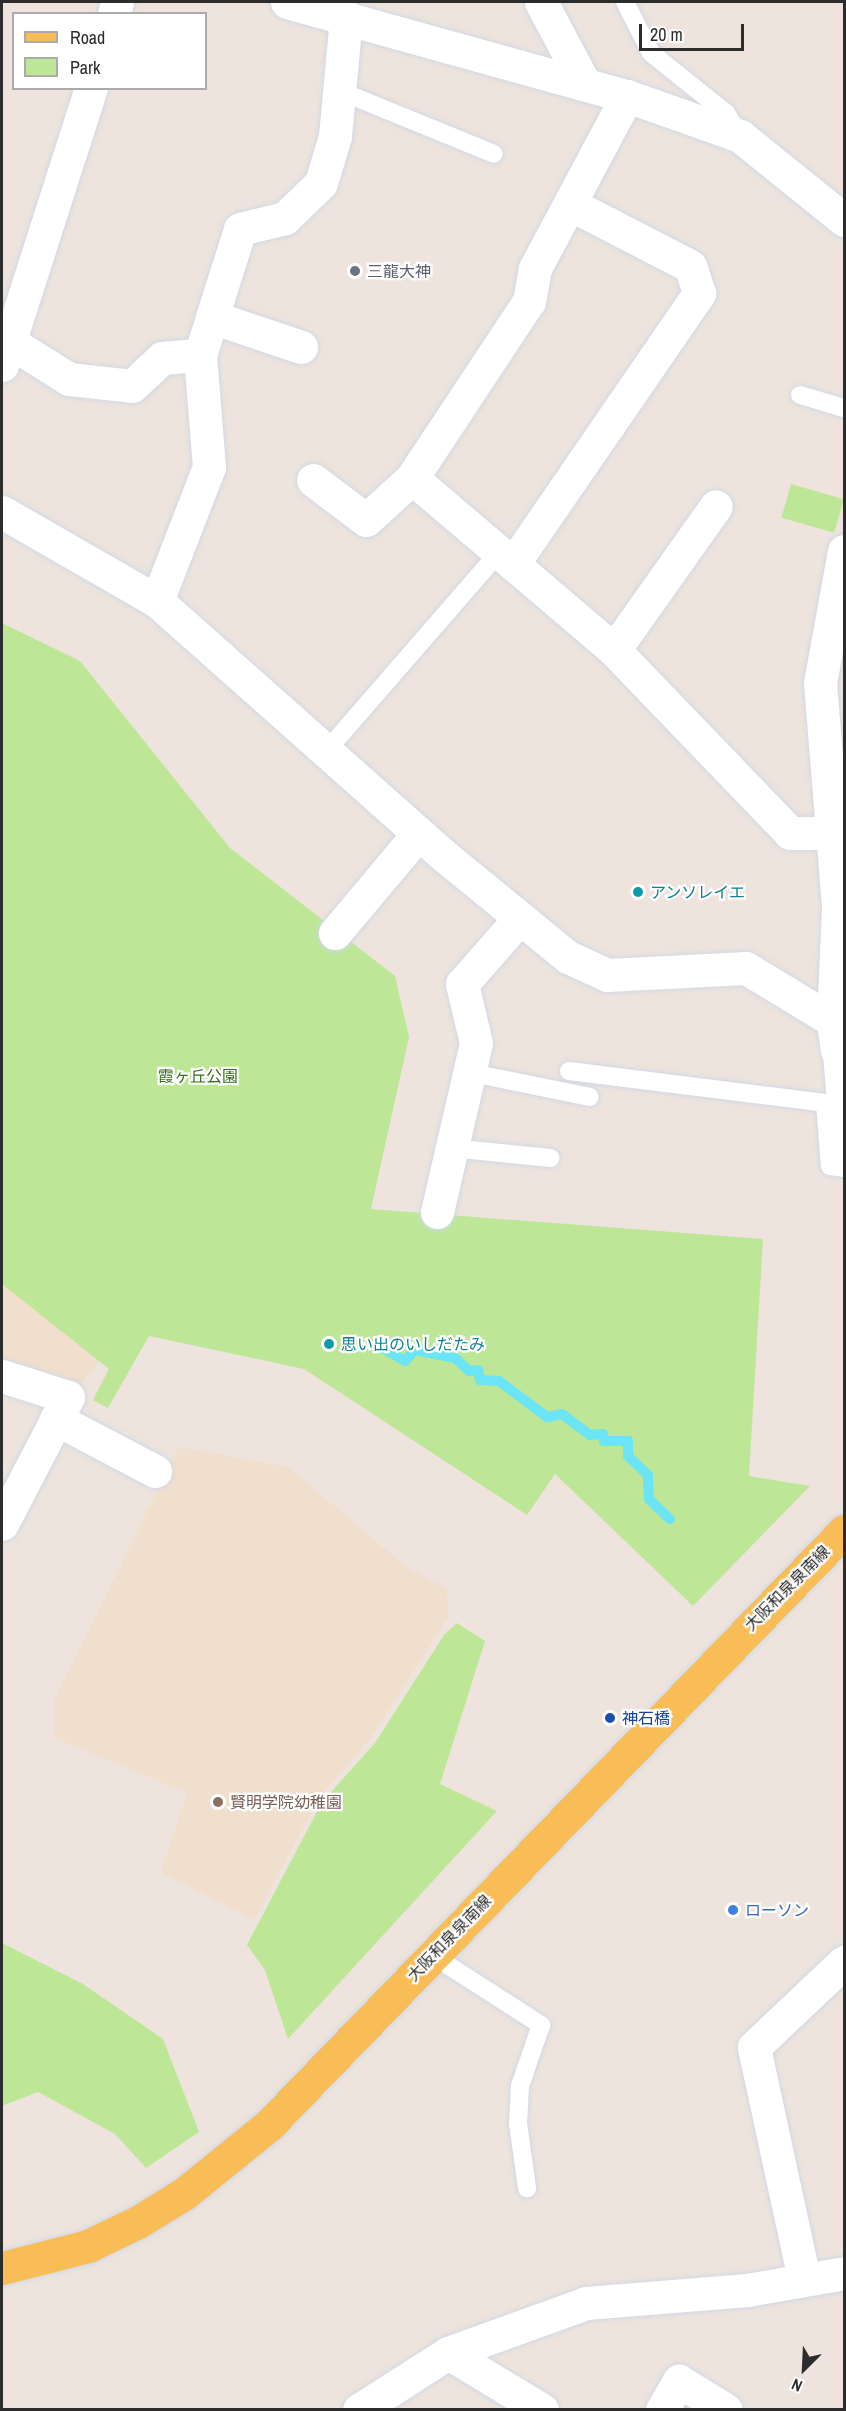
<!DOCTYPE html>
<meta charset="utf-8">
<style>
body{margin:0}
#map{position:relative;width:846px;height:2411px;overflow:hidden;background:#eee4dd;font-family:"Archivo Narrow","Noto Sans JP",sans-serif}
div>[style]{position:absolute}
.education>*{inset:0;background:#f0dfcc}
.green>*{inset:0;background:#bde797;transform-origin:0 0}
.stream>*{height:10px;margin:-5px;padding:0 5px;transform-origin:5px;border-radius:5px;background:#6be4f6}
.roads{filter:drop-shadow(0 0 2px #d2d8e5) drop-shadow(0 0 2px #d2d8e5)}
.service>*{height:18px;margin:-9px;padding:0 9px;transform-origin:9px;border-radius:9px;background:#fff}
.pedestrian>*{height:28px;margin:-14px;padding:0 14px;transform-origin:14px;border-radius:14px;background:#fff}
.minor>*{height:33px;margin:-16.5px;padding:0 16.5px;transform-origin:16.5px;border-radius:16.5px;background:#fff}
.primary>*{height:33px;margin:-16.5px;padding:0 16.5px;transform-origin:16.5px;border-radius:16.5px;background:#f9bd58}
.dots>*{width:16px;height:16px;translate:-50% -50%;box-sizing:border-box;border:3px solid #fff;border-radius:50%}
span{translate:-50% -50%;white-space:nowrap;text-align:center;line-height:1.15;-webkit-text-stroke:4.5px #fff;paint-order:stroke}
.worship-label{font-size:16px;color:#5b616d}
.left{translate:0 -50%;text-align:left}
.culture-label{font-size:16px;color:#0d838f}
.park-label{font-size:16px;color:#346e16}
.street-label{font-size:16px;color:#2c2c2c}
.transit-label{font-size:16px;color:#164399}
.education-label{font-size:16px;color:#785e54}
.shop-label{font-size:16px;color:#366cbe}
.frame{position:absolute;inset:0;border:3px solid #2c2c2c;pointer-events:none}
.legend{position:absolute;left:12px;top:12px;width:195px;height:78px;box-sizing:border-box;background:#fff;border:2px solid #ababab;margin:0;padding:8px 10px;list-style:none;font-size:18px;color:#2c2c2c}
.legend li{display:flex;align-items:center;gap:12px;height:30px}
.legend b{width:30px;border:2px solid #ababab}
.north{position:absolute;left:774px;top:2339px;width:60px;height:60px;-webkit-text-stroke:4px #fff;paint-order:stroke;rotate:204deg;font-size:16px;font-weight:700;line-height:24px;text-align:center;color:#2c2c2c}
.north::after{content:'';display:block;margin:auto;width:21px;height:27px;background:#2c2c2c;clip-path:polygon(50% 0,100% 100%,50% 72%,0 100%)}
.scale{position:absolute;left:639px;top:24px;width:105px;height:27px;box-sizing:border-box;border:3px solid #2c2c2c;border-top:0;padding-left:8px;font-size:18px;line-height:21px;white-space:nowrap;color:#2c2c2c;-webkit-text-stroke:4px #fff;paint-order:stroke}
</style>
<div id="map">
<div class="education">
<div style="clip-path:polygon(2px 1284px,101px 1360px,80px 1384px,2px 1359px)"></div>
<div style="clip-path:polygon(179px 1447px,288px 1467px,408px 1568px,447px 1589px,448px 1617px,370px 1739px,319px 1798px,254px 1920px,161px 1872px,187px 1793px,53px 1737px,54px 1700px)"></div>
</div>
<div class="green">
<div style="left:791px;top:484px;width:55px;height:35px;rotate:16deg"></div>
<div style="clip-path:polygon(2px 623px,80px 661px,230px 848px,395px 976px,409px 1037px,371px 1209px,763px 1239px,749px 1476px,810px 1486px,693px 1606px,555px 1474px,527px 1515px,304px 1369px,149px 1336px,108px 1408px,93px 1400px,109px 1369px,2px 1284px)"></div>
<div style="clip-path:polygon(457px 1623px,485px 1641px,440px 1784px,497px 1811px,288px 2039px,265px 1970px,247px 1945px,322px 1802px,375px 1743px,444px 1635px)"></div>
<div style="clip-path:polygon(2px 1943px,83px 1984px,163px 2039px,199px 2132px,146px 2168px,115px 2134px,38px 2092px,2px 2106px)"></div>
</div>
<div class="stream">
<div style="left:379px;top:1346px;width:30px;rotate:30deg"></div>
<div style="left:405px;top:1361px;width:15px;rotate:-48deg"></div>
<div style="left:415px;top:1350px;width:41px;rotate:11.3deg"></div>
<div style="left:455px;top:1358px;width:19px;rotate:43deg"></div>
<div style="left:469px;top:1371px;width:9px;rotate:-6deg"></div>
<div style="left:478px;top:1370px;width:10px;rotate:79deg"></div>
<div style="left:480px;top:1380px;width:19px;rotate:3deg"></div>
<div style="left:499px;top:1381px;width:60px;rotate:36.9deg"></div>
<div style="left:547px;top:1417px;width:15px;rotate:-11deg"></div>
<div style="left:562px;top:1414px;width:35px;rotate:37deg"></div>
<div style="left:590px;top:1435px;width:13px;rotate:-4deg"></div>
<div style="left:603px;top:1434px;width:7px;rotate:82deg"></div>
<div style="left:604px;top:1441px;width:24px"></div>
<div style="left:628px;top:1441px;width:15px;rotate:90deg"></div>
<div style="left:628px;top:1456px;width:28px;rotate:44deg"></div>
<div style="left:648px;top:1475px;width:24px;rotate:88deg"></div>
<div style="left:649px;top:1499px;width:29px;rotate:44deg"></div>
</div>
<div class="roads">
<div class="service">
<div style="left:625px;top:2px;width:57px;rotate:63deg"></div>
<div style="left:651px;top:53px;width:96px;rotate:38.7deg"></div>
<div style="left:726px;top:113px;width:25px;rotate:58deg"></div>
<div style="left:340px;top:91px;width:166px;rotate:22.2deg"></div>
<div style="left:800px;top:395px;width:46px;rotate:16.5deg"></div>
<div style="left:328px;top:749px;width:261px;rotate:-49deg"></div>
<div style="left:569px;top:1071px;width:258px;rotate:7.1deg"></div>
<div style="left:825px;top:1103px;width:63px;rotate:85.5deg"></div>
<div style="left:830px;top:1166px;width:14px;rotate:8deg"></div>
<div style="left:472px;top:1073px;width:120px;rotate:11.5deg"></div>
<div style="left:451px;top:1148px;width:100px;rotate:5.7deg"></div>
<div style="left:432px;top:1955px;width:130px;rotate:32.7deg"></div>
<div style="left:541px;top:2025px;width:65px;rotate:109deg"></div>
<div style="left:520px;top:2086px;width:37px;rotate:93deg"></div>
<div style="left:518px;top:2123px;width:66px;rotate:82.1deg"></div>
</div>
<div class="pedestrian">
<div style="left:837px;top:1051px;width:96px;rotate:85.8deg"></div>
</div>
<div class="minor">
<div style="left:287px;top:2px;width:353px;rotate:15.5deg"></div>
<div style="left:627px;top:96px;width:120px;rotate:19.5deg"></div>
<div style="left:740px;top:136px;width:134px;rotate:38.9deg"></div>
<div style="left:541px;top:2px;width:92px;rotate:62deg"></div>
<div style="left:114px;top:14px;width:12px;rotate:-76deg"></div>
<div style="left:627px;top:96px;width:195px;rotate:118.1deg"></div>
<div style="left:535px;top:268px;width:34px;rotate:100deg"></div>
<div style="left:529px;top:301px;width:212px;rotate:123.5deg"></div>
<div style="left:412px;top:478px;width:265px;rotate:40.4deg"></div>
<div style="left:614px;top:650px;width:254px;rotate:46.1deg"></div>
<div style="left:790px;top:833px;width:40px"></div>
<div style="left:212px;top:317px;width:94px;rotate:18.6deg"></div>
<div style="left:2px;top:337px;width:79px;rotate:32.1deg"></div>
<div style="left:69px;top:379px;width:63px;rotate:6.3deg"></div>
<div style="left:132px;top:386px;width:41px;rotate:-43deg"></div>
<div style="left:162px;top:358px;width:38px;rotate:-5deg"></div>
<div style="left:2px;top:365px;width:291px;rotate:-72.2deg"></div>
<div style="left:313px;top:480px;width:66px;rotate:37deg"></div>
<div style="left:366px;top:520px;width:62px;rotate:-42.4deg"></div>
<div style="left:2px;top:512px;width:179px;rotate:29.9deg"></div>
<div style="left:157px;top:601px;width:381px;rotate:41.6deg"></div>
<div style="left:442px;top:854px;width:163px;rotate:39.3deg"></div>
<div style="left:568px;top:957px;width:43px;rotate:24.8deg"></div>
<div style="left:607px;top:975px;width:139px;rotate:-2.9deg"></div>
<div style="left:746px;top:968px;width:102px;rotate:31.3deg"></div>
<div style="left:513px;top:564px;width:329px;rotate:-55.5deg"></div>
<div style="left:699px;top:293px;width:28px;rotate:-108deg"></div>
<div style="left:690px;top:266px;width:133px;rotate:-152.7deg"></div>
<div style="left:157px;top:601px;width:144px;rotate:-68.8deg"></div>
<div style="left:209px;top:467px;width:112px;rotate:-94.6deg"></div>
<div style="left:200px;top:355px;width:40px;rotate:-72deg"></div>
<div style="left:212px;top:317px;width:92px;rotate:-72.3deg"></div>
<div style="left:240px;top:229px;width:46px;rotate:-13.7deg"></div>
<div style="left:285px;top:218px;width:50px;rotate:-44.2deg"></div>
<div style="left:321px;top:183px;width:49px;rotate:-73.4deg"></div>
<div style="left:335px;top:136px;width:120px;rotate:-84.7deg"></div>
<div style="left:614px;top:650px;width:176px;rotate:-54.7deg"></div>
<div style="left:335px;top:933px;width:129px;rotate:-50deg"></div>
<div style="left:837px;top:1051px;width:30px;rotate:-98deg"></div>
<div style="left:833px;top:1021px;width:115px;rotate:-87.5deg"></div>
<div style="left:838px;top:906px;width:224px;rotate:-94.6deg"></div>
<div style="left:820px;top:683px;width:134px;rotate:-79.7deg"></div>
<div style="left:844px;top:1147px;width:3px;rotate:90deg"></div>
<div style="left:437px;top:1212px;width:173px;rotate:-77deg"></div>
<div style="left:476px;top:1043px;width:61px;rotate:-103.3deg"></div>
<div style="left:462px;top:984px;width:86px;rotate:-48.8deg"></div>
<div style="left:2px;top:1376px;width:69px;rotate:17.7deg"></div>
<div style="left:68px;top:1397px;width:143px;rotate:117.5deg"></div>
<div style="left:56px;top:1419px;width:112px;rotate:27.7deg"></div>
<div style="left:804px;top:2279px;width:237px;rotate:-102.2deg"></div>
<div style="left:754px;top:2047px;width:124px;rotate:-43.4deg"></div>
<div style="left:448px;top:2353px;width:110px;rotate:31.2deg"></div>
<div style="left:359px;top:2410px;width:106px;rotate:-32.6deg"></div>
<div style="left:448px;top:2353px;width:147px;rotate:-19.9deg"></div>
<div style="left:586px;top:2303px;width:162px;rotate:-4.6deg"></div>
<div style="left:747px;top:2290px;width:98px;rotate:-9.9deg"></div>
<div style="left:662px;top:2410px;width:34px;rotate:-60deg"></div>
<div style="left:679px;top:2381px;width:55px;rotate:31.7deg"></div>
</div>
<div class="primary">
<div style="left:2px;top:2268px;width:89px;rotate:-14.3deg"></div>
<div style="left:88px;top:2246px;width:55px;rotate:-25.6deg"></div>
<div style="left:138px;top:2222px;width:55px;rotate:-31.7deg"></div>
<div style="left:185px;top:2193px;width:108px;rotate:-39deg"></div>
<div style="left:269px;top:2125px;width:827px;rotate:-45.93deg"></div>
</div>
</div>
<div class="dots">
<div style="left:355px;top:271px;background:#6b7280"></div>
<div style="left:638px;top:892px;background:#0f9aa8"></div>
<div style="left:329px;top:1344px;background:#0f9aa8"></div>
<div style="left:610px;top:1718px;background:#1a4fb4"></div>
<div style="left:218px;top:1802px;background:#8d6e63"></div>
<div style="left:733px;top:1910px;background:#3f7fe0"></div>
</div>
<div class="worship-label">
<span class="left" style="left:367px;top:271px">三龍大神</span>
</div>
<div class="culture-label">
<span class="left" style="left:650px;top:892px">アンソレイエ</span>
<span class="left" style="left:341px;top:1344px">思い出のいしだたみ</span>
</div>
<div class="park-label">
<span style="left:198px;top:1076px">霞ヶ丘公園</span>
</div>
<div class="street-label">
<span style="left:787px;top:1588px;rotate:-45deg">大阪和泉泉南線</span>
<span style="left:449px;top:1938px;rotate:-46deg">大阪和泉泉南線</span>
</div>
<div class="transit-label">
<span class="left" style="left:622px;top:1718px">神石橋</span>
</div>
<div class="education-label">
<span class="left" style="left:230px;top:1802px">賢明学院幼稚園</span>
</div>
<div class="shop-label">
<span class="left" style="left:745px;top:1910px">ローソン</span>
</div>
<div class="frame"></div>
<ul class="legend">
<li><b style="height:8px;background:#f9bd58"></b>Road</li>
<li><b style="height:16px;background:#bde797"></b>Park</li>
</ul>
<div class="north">N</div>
<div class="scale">20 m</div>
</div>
